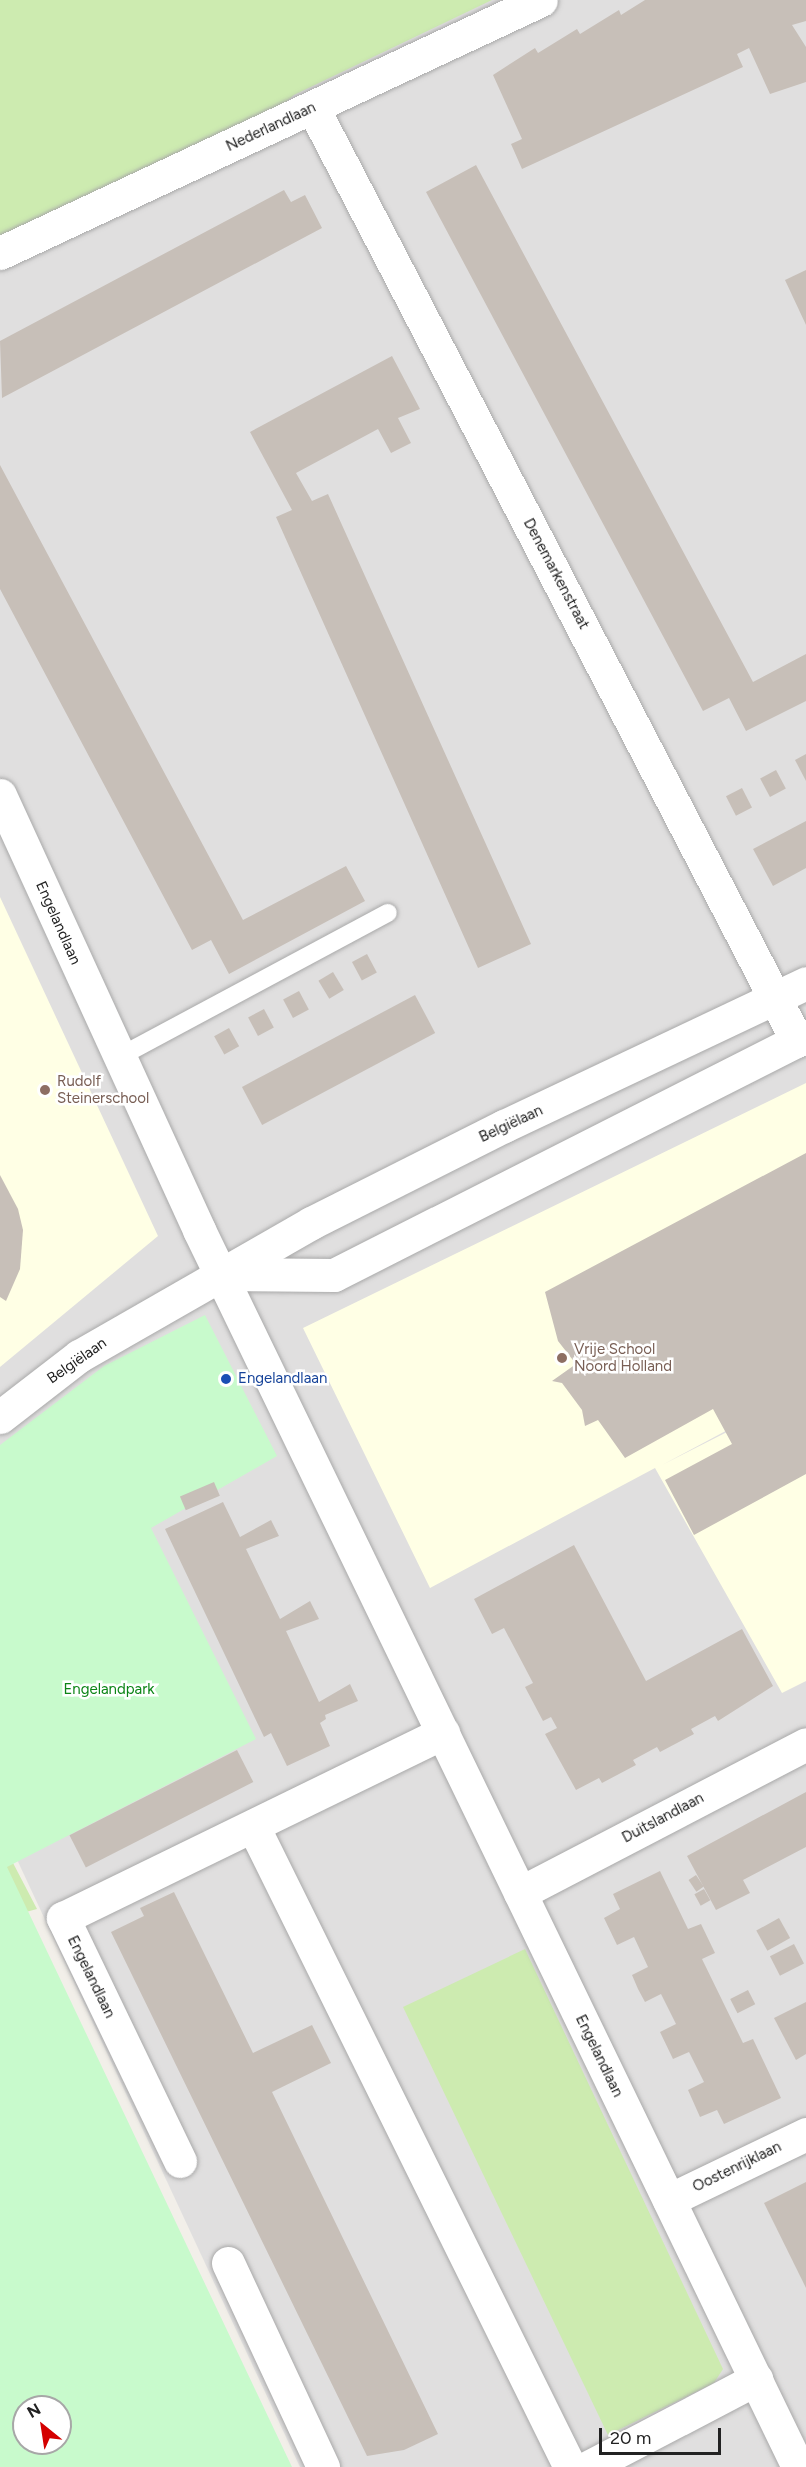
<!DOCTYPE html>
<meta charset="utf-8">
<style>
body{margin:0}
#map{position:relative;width:806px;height:2467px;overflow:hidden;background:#f2efe9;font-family:Figtree,sans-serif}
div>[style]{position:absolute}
.residential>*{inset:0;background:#e0dfdf}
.education>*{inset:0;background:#ffffe5}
.grass>*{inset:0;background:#cdebb0}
.park>*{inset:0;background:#c8facc}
.building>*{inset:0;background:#c7bfb8;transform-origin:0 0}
.roads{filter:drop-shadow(0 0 2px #a9a9a9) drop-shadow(0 0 2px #a9a9a9)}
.lane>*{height:18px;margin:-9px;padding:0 9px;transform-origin:9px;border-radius:9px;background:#fff}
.street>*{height:33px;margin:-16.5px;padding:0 16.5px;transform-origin:16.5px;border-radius:16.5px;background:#fff}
.dots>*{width:16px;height:16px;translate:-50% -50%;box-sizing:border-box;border:3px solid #fff;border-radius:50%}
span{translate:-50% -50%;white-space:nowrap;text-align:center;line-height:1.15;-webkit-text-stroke:5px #fff;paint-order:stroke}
.street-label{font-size:15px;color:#222}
.education-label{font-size:15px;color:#785e54}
.left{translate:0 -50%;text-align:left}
.transit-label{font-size:15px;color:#164399}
.park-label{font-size:15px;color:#0c8416}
.north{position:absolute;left:12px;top:2395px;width:60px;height:60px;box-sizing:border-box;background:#fff;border:2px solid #a7a7a7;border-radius:50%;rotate:330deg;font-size:16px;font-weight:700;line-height:24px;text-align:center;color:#222}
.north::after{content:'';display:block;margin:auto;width:21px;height:27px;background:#d40000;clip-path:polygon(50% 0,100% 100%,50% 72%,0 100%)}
.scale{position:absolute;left:599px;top:2428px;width:122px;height:27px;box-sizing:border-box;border:3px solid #222;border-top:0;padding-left:8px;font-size:18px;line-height:21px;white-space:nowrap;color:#222;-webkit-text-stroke:4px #fff;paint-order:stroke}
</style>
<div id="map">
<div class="residential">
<div style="clip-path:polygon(0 0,806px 0,806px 2467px,300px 2467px,0 1823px)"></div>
</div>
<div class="education">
<div style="clip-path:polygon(0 897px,158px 1236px,0 1367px)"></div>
<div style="clip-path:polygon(806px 1083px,806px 1388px,662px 1465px,806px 1392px,806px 1681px,782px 1693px,655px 1468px,430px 1588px,303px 1328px)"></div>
</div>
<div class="grass">
<div style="clip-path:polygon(0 0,492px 0,294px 95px,279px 108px,0 240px)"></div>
<div style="clip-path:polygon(0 1838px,37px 1909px,0 1919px)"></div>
<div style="clip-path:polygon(525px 1949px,723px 2369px,714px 2383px,608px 2435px,403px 2007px)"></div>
</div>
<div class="park">
<div style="clip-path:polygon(evenodd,205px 1315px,277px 1456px,151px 1528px,256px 1739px,7px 1867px,292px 2467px,0 2467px,0 1445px,104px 1366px,205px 1315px,24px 2407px,60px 2407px,60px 2443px,24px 2443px,24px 2407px)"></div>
</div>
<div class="building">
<div style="clip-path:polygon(645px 0,806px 0,806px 21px,792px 25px,806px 47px,806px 82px,770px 94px,749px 48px,737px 54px,743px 67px,522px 169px,511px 144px,522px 139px,493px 75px,535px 48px,538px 53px,577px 29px,580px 34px,619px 10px,621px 15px)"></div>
<div style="clip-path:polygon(476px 165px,753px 682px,806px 654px,806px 701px,746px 731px,729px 698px,703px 711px,426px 192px)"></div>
<div style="clip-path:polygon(284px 190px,291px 202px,305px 195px,322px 228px,2px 398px,0 341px)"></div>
<div style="clip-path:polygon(806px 270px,806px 325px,785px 280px)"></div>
<div style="clip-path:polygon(392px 356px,420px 409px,398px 418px,411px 443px,391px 453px,378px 429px,296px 473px,312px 501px,328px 494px,531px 944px,478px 968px,276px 517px,292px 510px,250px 432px)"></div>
<div style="clip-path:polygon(0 465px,243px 920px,346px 866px,365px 901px,229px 974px,211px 940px,192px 950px,0 589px)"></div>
<div style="clip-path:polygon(806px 754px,806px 781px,795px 760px)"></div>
<div style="left:776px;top:770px;width:21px;height:18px;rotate:62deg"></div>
<div style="left:742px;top:788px;width:22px;height:18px;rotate:63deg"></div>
<div style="clip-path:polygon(806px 821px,806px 868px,773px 886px,753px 849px)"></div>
<div style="left:367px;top:954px;width:21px;height:17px;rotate:62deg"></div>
<div style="left:333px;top:972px;width:21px;height:17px;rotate:59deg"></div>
<div style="left:299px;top:991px;width:21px;height:18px;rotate:62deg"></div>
<div style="left:415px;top:995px;width:43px;height:196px;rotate:62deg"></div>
<div style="left:264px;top:1009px;width:21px;height:18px;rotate:62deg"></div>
<div style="left:229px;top:1028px;width:21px;height:17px;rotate:61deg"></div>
<div style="clip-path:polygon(806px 1153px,806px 1474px,694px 1535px,665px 1480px,732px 1444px,713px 1409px,625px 1458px,598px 1420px,585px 1426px,582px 1410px,562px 1383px,552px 1381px,576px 1364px,558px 1341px,545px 1292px)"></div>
<div style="clip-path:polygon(0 1175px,18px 1209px,23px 1230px,20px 1269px,6px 1301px,0 1297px)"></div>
<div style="left:214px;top:1482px;width:15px;height:37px;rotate:67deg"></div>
<div style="clip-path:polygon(223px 1502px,240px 1537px,271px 1520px,279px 1536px,246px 1549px,280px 1619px,310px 1601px,319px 1619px,286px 1631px,319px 1702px,350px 1684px,358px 1701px,325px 1715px,326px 1719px,320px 1723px,330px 1746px,287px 1766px,271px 1733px,264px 1737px,165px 1529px)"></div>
<div style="clip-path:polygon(574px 1545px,646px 1681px,742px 1629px,773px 1686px,718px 1721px,715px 1716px,691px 1729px,694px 1734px,660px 1752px,657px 1747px,633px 1760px,636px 1765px,602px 1783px,599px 1778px,576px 1790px,545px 1734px,557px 1728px,551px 1717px,543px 1721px,525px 1687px,533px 1683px,504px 1628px,492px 1634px,474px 1599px)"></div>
<div style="left:237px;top:1750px;width:36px;height:188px;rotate:63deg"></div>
<div style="clip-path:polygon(806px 1792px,806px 1847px,743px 1880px,750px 1893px,716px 1910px,687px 1856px)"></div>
<div style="clip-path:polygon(660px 1871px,688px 1929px,701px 1924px,715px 1953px,702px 1959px,743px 2043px,753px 2039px,781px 2098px,724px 2124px,717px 2110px,700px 2117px,688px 2090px,704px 2082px,689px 2052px,673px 2059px,660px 2032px,676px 2024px,661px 1994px,645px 2002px,638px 1989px,632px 1975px,648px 1967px,634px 1937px,617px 1945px,604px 1918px,620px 1909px,613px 1894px)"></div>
<div style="left:696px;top:1875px;width:14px;height:9px;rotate:56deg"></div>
<div style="left:704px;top:1889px;width:13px;height:11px;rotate:61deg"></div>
<div style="clip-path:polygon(174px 1892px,253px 2053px,312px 2025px,331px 2063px,272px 2092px,438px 2434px,404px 2450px,367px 2456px,111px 1932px,144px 1916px,140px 1908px)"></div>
<div style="left:779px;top:1918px;width:23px;height:26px;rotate:61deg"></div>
<div style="left:794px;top:1944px;width:22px;height:27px;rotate:63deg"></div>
<div style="left:748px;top:1990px;width:16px;height:20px;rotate:63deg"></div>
<div style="clip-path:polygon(806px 2002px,806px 2054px,796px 2060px,774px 2018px)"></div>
<div style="clip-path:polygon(806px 2182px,806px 2288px,764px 2203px)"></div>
</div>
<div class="roads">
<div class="lane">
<div style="left:119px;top:1057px;width:305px;rotate:-28.2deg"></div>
</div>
<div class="street">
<div style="left:313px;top:108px;width:1051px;rotate:62.58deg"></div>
<div style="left:0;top:253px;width:597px;rotate:-25.06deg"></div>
<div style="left:0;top:795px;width:478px;rotate:65.4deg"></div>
<div style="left:199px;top:1230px;width:1374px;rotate:64.16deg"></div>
<div style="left:222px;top:1274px;width:112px;rotate:0.5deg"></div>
<div style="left:334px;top:1275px;width:529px;rotate:-26.86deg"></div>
<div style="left:0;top:1417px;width:100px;rotate:-37.7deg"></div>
<div style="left:79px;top:1356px;width:267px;rotate:-29.8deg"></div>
<div style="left:311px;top:1223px;width:216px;rotate:-26.7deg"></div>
<div style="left:504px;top:1126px;width:334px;rotate:-25.3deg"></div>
<div style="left:253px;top:1826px;width:715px;rotate:63.69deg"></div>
<div style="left:520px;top:1893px;width:322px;rotate:-27.5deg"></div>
<div style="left:180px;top:2161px;width:270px;rotate:-115.7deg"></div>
<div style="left:63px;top:1918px;width:423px;rotate:-26deg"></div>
<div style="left:669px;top:2200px;width:152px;rotate:-25.7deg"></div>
<div style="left:228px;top:2263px;width:225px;rotate:65deg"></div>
<div style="left:588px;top:2467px;width:190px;rotate:-27.6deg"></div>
</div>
</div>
<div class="dots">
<div style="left:45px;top:1090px;background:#8d6e63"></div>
<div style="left:562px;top:1358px;background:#8d6e63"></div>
<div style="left:226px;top:1379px;background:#1a4fb4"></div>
</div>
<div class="street-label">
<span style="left:271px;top:127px;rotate:-25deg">Nederlandlaan</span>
<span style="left:556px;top:574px;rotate:62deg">Denemarkenstraat</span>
<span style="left:58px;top:923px;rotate:66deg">Engelandlaan</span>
<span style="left:511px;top:1124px;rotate:-25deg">Belgiëlaan</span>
<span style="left:77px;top:1361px;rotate:-35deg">Belgiëlaan</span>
<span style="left:663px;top:1818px;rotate:-28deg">Duitslandlaan</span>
<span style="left:91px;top:1977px;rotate:64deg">Engelandlaan</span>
<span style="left:599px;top:2056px;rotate:64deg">Engelandlaan</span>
<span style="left:737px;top:2167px;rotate:-26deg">Oostenrijklaan</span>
</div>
<div class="education-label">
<span class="left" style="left:57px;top:1090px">Rudolf<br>Steinerschool</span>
<span class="left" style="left:574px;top:1358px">Vrije School<br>Noord Holland</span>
</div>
<div class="transit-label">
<span class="left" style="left:238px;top:1379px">Engelandlaan</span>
</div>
<div class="park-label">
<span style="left:109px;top:1690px">Engelandpark</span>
</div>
<div class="north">N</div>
<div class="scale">20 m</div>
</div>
